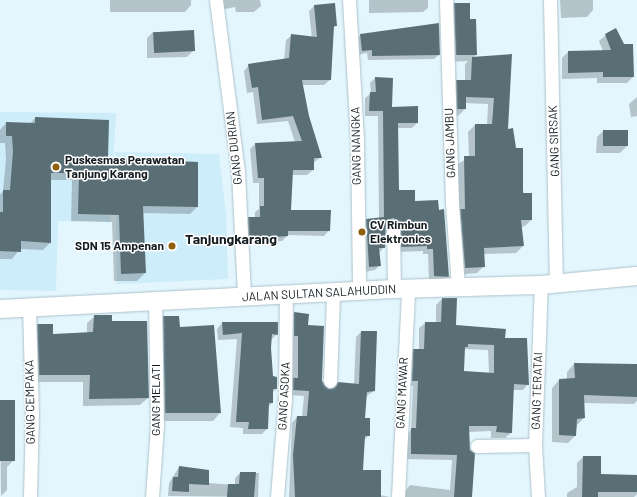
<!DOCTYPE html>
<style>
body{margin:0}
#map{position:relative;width:637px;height:497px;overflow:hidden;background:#e3f6fd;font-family:Barlow,sans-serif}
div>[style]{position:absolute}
.built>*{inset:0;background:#ceedfb}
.shadow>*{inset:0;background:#0003}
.building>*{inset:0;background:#5a6e76;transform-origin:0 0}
.roads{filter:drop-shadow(0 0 1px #acc2cb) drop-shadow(0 0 1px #acc2cb)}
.minor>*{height:13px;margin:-6.5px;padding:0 6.5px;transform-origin:6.5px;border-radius:6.5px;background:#fff}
.secondary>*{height:18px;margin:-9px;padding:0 9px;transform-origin:9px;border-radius:9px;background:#fff}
.dots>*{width:11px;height:11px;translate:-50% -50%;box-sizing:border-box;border:2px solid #fff;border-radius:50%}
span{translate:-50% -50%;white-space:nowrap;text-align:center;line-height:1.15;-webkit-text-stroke:3px #fff;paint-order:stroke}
.street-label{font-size:12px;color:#151d21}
.poi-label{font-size:12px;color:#151d21;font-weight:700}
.left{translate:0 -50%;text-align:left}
.right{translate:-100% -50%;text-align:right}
.quarter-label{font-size:14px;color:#151d21;font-weight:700}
</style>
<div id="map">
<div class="built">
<div style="clip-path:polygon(0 112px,116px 113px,110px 222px,58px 221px,56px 291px,0 290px)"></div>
<div style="clip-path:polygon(115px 152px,219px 154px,226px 213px,228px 279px,117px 284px)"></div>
</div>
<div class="shadow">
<div style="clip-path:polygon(110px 0,191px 0,191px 5px,185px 12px,110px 12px)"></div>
<div style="clip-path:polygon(218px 0,260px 0,261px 6px,254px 12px,236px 12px,235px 7px,220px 10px)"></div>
<div style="clip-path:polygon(369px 0,428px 0,428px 8px,423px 12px,369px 13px)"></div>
<div style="clip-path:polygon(560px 0,593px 0,593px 10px,587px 17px,561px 18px)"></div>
<div style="clip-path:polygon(455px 4px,469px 20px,476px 55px,473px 58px,511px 55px,507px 130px,531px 220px,525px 226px,521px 227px,523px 246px,516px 253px,484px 254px,484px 266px,477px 273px,458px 275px,458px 164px,469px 157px,468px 132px,475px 125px,487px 125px,488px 104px,465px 103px,465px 109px,458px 116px,451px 116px,450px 88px,457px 81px,465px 81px,465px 64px,468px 61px,449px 62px,448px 11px)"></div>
<div style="clip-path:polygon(314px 6px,336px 26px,333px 28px,330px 80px,324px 85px,302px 85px,308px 116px,321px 157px,313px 163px,313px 170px,307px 175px,291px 175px,290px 211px,329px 230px,324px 236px,288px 235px,282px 241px,244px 244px,243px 224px,249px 218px,255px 218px,255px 212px,259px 209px,259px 183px,253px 183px,250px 149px,255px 144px,295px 142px,288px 121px,257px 124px,253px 92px,247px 93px,244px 71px,249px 65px,284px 60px,286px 40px,292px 35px,312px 38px,309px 11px)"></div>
<div style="clip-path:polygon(153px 32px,194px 50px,187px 57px,147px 58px,147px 38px)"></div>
<div style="clip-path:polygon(360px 35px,439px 55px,434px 59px,368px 60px,367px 53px,358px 55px,356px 40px)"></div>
<div style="clip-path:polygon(606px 35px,633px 77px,627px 83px,597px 83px,597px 78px,562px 79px,562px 58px,568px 52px,603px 51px,599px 41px)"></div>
<div style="clip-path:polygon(375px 78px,392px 79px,391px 108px,417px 123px,412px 128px,397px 128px,398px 191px,414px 202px,448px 277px,443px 282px,429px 281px,428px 254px,423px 254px,423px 251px,397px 252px,388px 223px,385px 224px,384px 247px,379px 253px,380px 265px,375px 270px,364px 272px,361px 225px,367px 220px,379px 219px,378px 116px,365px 116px,365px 98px,371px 93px,370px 83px)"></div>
<div style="clip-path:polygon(637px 97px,637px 116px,631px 117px,629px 104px)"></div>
<div style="clip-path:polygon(35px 118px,197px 207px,190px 214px,143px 213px,145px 273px,137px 281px,114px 281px,112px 222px,71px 221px,72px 180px,50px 180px,50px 243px,43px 250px,20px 249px,12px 259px,0 259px,0 195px,3px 191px,6px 159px,5px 143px,0 143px,0 130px,6px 123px,30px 124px)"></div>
<div style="clip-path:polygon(603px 131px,627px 146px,620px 153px,596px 153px,597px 137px)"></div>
<div style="clip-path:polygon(evenodd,442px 299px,455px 326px,504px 339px,528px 384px,523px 390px,513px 390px,511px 433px,505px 438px,491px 438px,491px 431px,469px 432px,470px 497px,404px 497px,405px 491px,410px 485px,450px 490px,452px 460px,406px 459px,406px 435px,411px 430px,413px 386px,407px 386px,408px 355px,414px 350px,419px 350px,419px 328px,425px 323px,436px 323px,436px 305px,442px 299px,464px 349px,488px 350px,489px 374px,463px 372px,464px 349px)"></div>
<div style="clip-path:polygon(294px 313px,307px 326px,321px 381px,329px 390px,338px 383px,354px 385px,356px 337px,361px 332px,374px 391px,365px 397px,364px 419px,369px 435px,364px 440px,362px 471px,380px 495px,390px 497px,289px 497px,292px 423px,297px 417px,302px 417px,304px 396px,288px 395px,288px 384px,292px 380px,293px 342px,288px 341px,289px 319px)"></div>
<div style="clip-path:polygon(95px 316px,148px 398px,140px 405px,83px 406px,83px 382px,32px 382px,31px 332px,38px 325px,52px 335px,87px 333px,87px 323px)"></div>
<div style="clip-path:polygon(164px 317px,179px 328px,220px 413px,213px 421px,157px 421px,156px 325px)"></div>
<div style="clip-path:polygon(222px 323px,277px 334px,271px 340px,270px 348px,272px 377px,276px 389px,272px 393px,272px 403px,268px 407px,267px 429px,262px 434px,243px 434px,243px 428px,230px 427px,237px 339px,218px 340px,217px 329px)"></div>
<div style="clip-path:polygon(574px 364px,637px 365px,637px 401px,634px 404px,583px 403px,584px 418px,577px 425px,575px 436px,568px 443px,552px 442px,552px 388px,559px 380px,567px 380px,567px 372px)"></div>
<div style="clip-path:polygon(0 401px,13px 461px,7px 467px,7px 490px,1px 496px)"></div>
<div style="clip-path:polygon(583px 457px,600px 475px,637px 476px,637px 494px,634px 497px,567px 497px,567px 493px,577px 487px,577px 463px)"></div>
<div style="clip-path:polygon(179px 467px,208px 483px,235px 485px,235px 478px,240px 473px,259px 473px,258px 497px,168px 496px,169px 483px)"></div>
</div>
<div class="building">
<div style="clip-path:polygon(335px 3px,337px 26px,334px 26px,331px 80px,302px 80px,309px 116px,322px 158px,314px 158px,314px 170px,293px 170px,291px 210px,331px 210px,330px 231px,288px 231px,288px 236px,249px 239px,248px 217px,260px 217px,260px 206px,264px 206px,264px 178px,258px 178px,255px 143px,302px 141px,293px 116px,262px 120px,258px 87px,252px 88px,248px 64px,289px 58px,291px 34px,317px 37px,314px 5px)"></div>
<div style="clip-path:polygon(454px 3px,470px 3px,470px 19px,476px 19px,477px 55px,456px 55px)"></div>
<div style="clip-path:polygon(439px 23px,440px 55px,372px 56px,372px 50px,362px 51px,360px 34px)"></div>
<div style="clip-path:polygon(616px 28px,624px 44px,633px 44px,634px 77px,603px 77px,603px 72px,568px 73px,568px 51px,611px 50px,605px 34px)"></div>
<div style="left:194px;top:30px;width:21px;height:41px;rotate:87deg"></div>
<div style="clip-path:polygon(512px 54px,508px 129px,513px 128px,516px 148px,523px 148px,523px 193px,532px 193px,532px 220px,521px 220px,524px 246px,484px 248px,485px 267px,465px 268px,460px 209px,465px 209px,464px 156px,475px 156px,475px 124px,492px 124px,494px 98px,466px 97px,466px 109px,457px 109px,456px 80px,471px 80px,472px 57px)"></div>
<div style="clip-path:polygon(375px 77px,393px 78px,392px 107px,418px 106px,418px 123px,398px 123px,399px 190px,415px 190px,415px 201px,438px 200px,439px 210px,444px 209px,449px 277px,434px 276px,433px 249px,427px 249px,427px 246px,401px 247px,401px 225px,393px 218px,386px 222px,385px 248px,379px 248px,381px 266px,369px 267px,366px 219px,384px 217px,383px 111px,369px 111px,370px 92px,376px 92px)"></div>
<div style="clip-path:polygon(35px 117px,109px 120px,108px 158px,198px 162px,198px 207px,143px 206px,146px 273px,121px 274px,119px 215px,78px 214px,79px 173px,51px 173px,51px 243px,21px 241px,21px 252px,0 251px,0 212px,3px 212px,3px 190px,10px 190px,13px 151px,12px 136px,6px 136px,6px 122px,35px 123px)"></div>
<div style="left:603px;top:130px;width:25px;height:16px"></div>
<div style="clip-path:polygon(evenodd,442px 298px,457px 298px,456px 325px,506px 329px,505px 338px,527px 338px,529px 385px,514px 384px,512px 433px,496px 432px,497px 426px,469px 426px,470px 450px,475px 453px,472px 497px,454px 497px,457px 455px,411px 454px,411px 428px,416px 428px,418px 381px,412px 381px,413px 349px,424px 349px,425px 322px,441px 322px,442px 298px,468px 344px,494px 345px,494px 373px,464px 371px,465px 347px,468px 347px,468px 344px)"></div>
<div style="clip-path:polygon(294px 312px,309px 314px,308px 325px,324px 326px,322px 381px,329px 389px,334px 388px,338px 382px,359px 384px,361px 331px,377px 331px,375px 391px,367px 392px,365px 418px,370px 418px,370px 436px,365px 436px,363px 470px,381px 470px,381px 497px,295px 497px,293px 455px,297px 416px,307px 416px,309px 391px,293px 390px,293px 378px,298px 378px,298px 336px,294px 336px)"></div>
<div style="clip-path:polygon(94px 315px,112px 315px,112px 321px,147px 321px,149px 398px,89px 399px,90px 375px,39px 375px,37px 324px,53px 324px,53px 334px,93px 332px)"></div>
<div style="clip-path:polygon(163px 316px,179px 316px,180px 327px,214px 325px,221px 413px,165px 413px)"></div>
<div style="clip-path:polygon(222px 322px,278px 322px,278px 335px,272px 334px,271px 348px,273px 376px,277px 377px,277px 389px,273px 389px,273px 403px,269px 403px,268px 429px,248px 429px,249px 422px,236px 422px,242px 333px,223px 335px)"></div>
<div style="clip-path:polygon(574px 363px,637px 364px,637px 397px,584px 395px,585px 418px,577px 419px,576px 436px,559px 435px,559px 379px,575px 378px)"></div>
<div style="left:0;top:400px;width:15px;height:61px"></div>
<div style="clip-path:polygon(583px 456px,601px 456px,601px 474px,637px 475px,637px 492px,598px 492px,598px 497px,582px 497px)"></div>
<div style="clip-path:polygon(179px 466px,209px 470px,209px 485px,189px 484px,189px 492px,172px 491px,173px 477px,178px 477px)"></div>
<div style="clip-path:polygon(240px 472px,256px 472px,254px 497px,227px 497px,228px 484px,239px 484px)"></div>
</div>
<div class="roads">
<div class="minor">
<div style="left:216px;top:0;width:173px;rotate:82.7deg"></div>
<div style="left:238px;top:172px;width:124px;rotate:87.2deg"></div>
<div style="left:349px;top:0;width:140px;rotate:86.7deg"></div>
<div style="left:357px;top:140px;width:151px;rotate:89.2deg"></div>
<div style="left:446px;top:0;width:203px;rotate:88.3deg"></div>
<div style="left:452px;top:203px;width:84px;rotate:85.9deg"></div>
<div style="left:550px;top:0;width:282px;rotate:88.8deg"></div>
<div style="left:393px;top:226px;width:63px;rotate:89.1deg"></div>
<div style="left:29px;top:307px;width:107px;rotate:88.4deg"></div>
<div style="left:32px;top:414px;width:83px;rotate:91.4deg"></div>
<div style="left:330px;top:381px;width:88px;rotate:-88deg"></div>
<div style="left:477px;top:446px;width:58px;rotate:-1deg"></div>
<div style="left:152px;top:497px;width:71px;rotate:-86deg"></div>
<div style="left:157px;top:426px;width:123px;rotate:-90.9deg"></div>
<div style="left:277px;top:497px;width:97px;rotate:-85.3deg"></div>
<div style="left:285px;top:400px;width:105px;rotate:-89.5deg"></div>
<div style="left:398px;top:497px;width:208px;rotate:-87.2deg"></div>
<div style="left:538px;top:497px;width:52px;rotate:-93.3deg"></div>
<div style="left:535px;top:445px;width:160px;rotate:-87.9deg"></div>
</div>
<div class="secondary">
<div style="left:0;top:309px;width:395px;rotate:-2.9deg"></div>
<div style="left:394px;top:289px;width:147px;rotate:-1.6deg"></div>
<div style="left:541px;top:285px;width:96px;rotate:-5.4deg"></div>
</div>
</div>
<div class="dots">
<div style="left:56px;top:167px;background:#90600d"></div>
<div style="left:362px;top:232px;background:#90600d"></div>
<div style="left:172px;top:246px;background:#90600d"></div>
</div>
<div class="street-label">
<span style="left:554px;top:141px;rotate:-92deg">GANG SIRSAK</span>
<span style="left:450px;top:143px;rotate:-92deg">GANG JAMBU</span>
<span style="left:356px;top:146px;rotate:-91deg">GANG NANGKA</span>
<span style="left:234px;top:148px;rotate:-96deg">GANG DURIAN</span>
<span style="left:319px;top:293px;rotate:-3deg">JALAN SULTAN SALAHUDDIN</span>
<span style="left:537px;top:391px;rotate:-88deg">GANG TERATAI</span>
<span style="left:402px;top:393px;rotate:-87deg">GANG MAWAR</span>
<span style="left:284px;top:396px;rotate:-87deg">GANG ASOKA</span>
<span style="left:156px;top:400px;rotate:-90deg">GANG MELATI</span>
<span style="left:30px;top:402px;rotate:-91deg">GANG CEMPAKA</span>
</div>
<div class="poi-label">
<span class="left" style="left:65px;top:167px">Puskesmas Perawatan<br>Tanjung Karang</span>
<span class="left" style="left:370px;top:232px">CV Rimbun<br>Elektronics</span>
<span class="right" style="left:164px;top:246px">SDN 15 Ampenan</span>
</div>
<div class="quarter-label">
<span style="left:231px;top:239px">Tanjungkarang</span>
</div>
</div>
